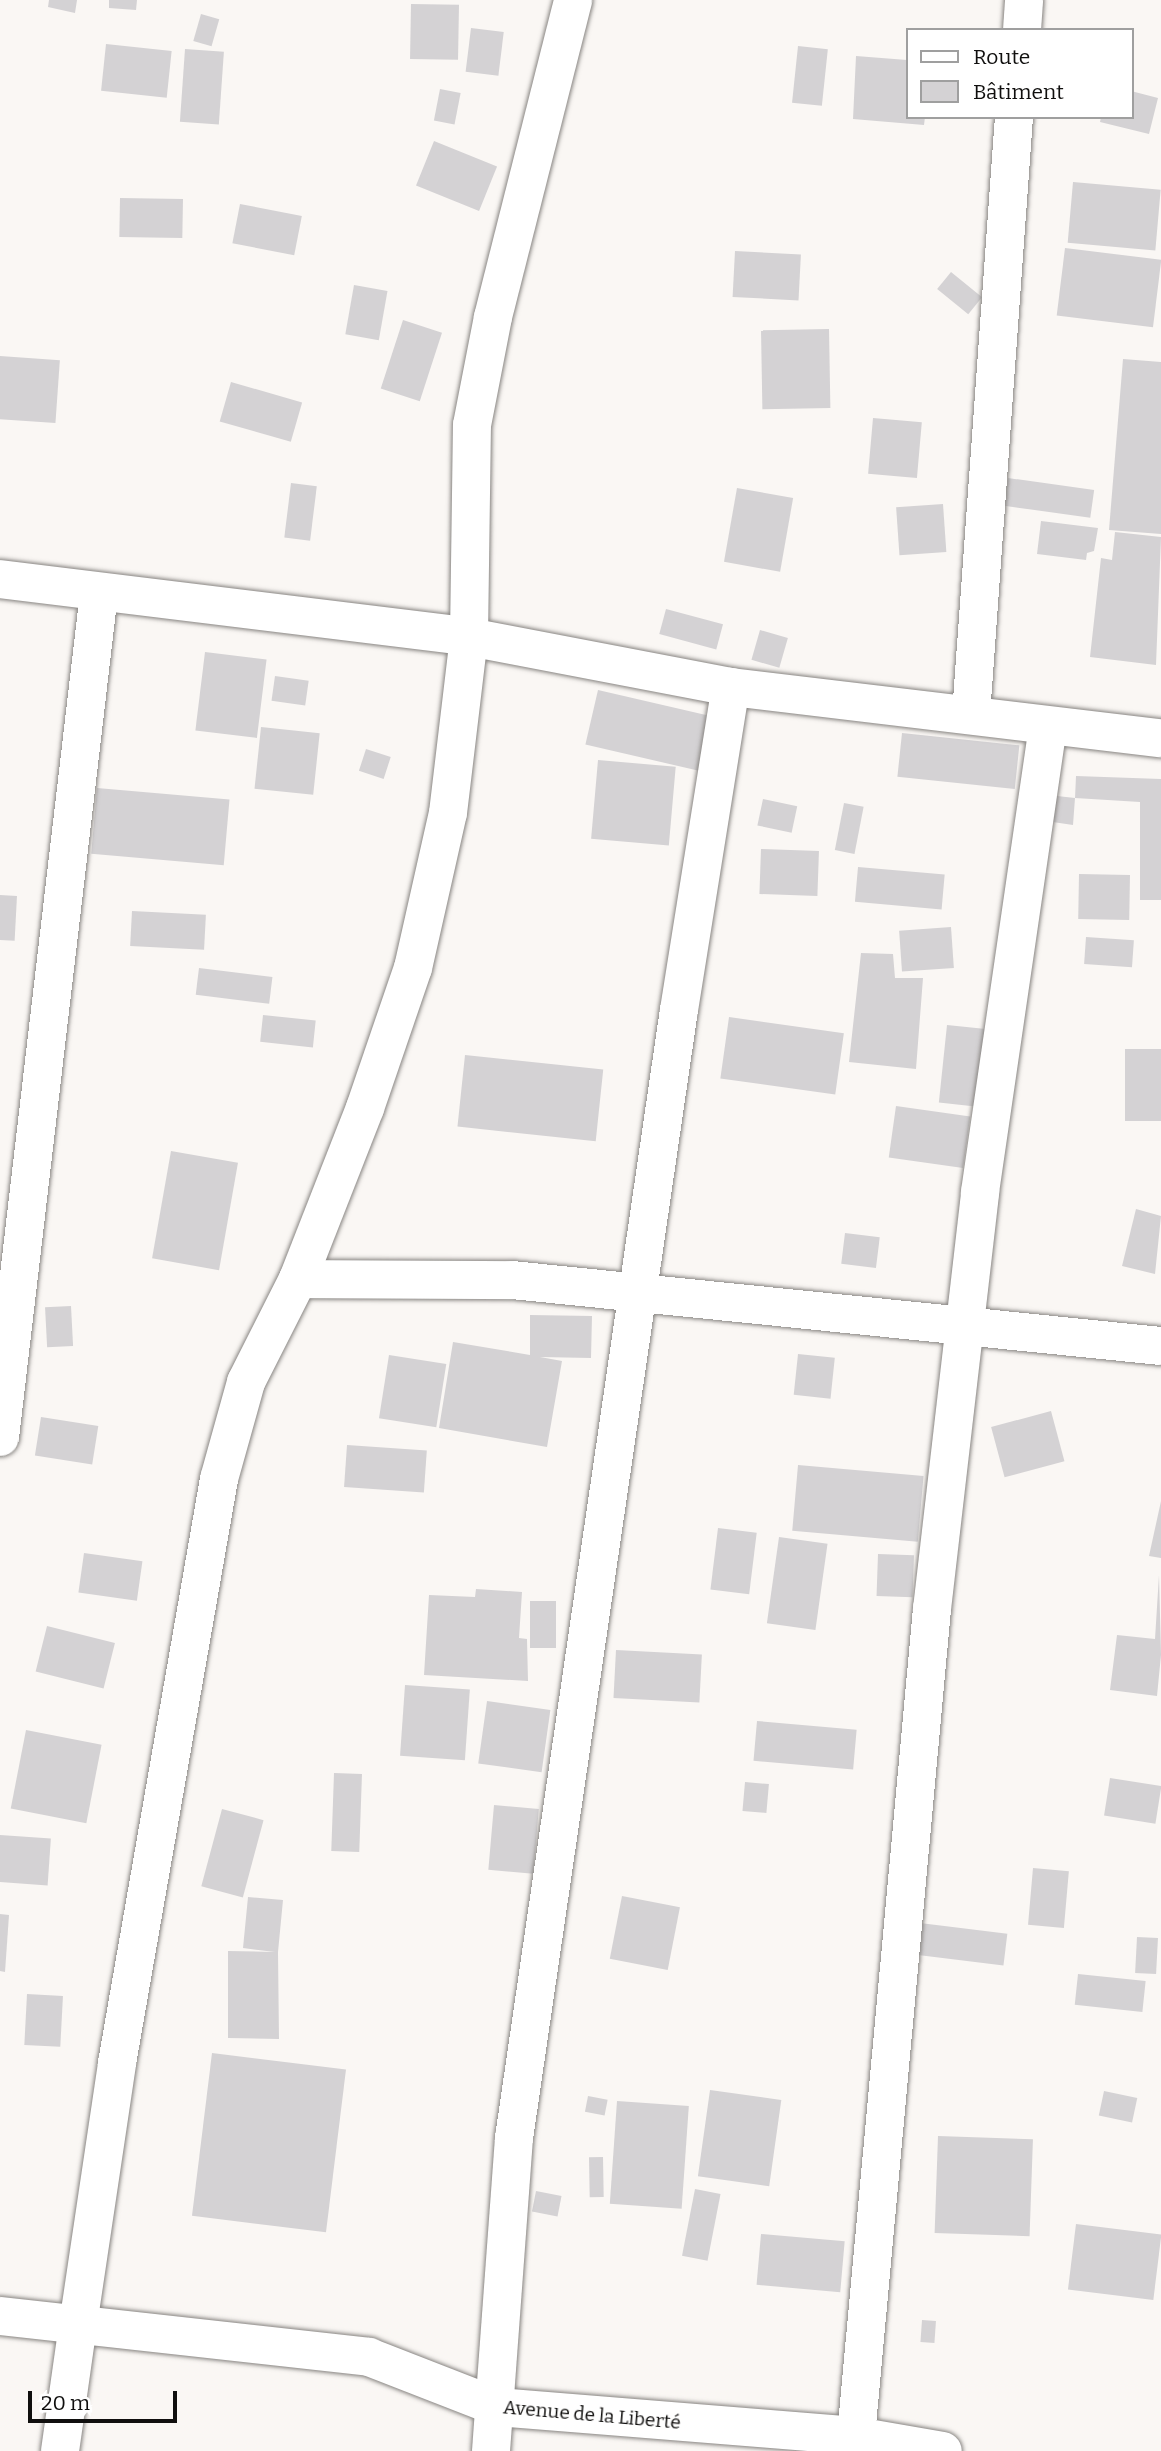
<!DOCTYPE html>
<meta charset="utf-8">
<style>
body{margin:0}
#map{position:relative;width:1161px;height:2451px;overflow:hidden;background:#faf7f4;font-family:Bitter,serif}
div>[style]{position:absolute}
.building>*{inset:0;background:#d4d2d4;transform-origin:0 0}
.roads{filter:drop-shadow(0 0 2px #888582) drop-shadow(0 0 2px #888582)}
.minor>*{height:38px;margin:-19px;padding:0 19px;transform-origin:19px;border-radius:19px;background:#fff}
.tertiary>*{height:38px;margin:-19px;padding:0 19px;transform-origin:19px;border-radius:19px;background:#fff}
span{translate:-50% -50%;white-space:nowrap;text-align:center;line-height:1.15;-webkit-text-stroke:5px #fff;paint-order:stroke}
.street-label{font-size:19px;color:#100f0e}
.legend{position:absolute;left:906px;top:28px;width:228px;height:91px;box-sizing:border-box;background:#fff;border:2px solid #9f9f9f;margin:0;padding:9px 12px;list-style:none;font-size:21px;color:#100f0e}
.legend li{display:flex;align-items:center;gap:14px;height:35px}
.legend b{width:35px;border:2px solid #9f9f9f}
.scale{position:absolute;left:28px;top:2391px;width:149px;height:32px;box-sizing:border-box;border:4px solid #100f0e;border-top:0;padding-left:9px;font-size:21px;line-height:24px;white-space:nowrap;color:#100f0e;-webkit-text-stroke:5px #fff;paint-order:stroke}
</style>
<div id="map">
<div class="building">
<div style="clip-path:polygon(49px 0,77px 0,75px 13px,48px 7px)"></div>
<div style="clip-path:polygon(109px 0,137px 0,136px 10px,109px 8px)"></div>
<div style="left:411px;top:4px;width:48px;height:55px;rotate:1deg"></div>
<div style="left:201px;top:14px;width:19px;height:28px;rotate:16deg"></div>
<div style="left:471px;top:28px;width:33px;height:44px;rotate:7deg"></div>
<div style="left:106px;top:44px;width:66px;height:47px;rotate:6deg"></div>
<div style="left:798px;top:46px;width:30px;height:57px;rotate:6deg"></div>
<div style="left:185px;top:49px;width:39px;height:73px;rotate:4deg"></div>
<div style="clip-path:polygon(856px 56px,907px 60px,907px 117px,925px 117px,924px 125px,853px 119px)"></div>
<div style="left:440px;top:89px;width:21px;height:32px;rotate:11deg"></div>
<div style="clip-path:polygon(1131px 91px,1158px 98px,1149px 134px,1100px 122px,1101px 117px,1131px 117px)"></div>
<div style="left:434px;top:141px;width:68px;height:48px;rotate:22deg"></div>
<div style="left:1073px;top:182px;width:88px;height:61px;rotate:5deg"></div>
<div style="left:120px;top:198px;width:63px;height:39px;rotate:1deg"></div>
<div style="left:240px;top:204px;width:63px;height:40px;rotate:11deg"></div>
<div style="left:1065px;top:248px;width:97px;height:68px;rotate:7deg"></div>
<div style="left:735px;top:251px;width:66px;height:46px;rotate:3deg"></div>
<div style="left:951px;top:272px;width:40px;height:22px;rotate:39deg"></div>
<div style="left:354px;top:285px;width:34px;height:50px;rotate:10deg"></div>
<div style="left:403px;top:320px;width:41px;height:72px;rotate:18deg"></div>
<div style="left:829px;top:329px;width:79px;height:68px;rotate:89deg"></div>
<div style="left:0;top:356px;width:60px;height:63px;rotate:4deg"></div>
<div style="clip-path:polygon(1123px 359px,1161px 362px,1161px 534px,1109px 530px)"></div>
<div style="left:231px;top:382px;width:74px;height:41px;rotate:16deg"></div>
<div style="left:873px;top:418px;width:49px;height:56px;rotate:5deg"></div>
<div style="left:1008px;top:478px;width:87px;height:28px;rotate:8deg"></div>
<div style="left:291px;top:483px;width:26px;height:55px;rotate:7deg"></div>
<div style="left:737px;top:488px;width:57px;height:75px;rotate:10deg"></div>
<div style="left:943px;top:504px;width:48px;height:47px;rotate:86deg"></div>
<div style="clip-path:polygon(1041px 521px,1098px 528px,1094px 551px,1087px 553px,1086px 560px,1037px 554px)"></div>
<div style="clip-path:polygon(1115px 532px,1161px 537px,1156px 665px,1090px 657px,1101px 558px,1112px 560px)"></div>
<div style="left:666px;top:609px;width:59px;height:26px;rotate:15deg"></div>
<div style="left:760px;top:630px;width:29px;height:31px;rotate:16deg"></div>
<div style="left:205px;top:652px;width:62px;height:79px;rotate:7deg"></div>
<div style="left:275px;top:676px;width:34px;height:25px;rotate:8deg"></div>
<div style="left:598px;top:690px;width:123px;height:56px;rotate:13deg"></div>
<div style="left:261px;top:727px;width:59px;height:62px;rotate:6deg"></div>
<div style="left:902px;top:733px;width:118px;height:44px;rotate:6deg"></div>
<div style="left:366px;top:749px;width:26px;height:23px;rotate:18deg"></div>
<div style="left:598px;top:760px;width:78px;height:79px;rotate:5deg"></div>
<div style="clip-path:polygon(1076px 776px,1161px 779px,1161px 900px,1140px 900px,1140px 802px,1075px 798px,1073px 825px,1046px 821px,1048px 795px,1075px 798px)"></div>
<div style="left:97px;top:788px;width:133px;height:66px;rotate:5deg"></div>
<div style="left:763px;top:799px;width:35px;height:27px;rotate:12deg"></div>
<div style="left:844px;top:803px;width:20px;height:48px;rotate:11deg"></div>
<div style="left:761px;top:849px;width:58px;height:45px;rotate:2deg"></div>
<div style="left:858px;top:867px;width:87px;height:35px;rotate:5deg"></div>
<div style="left:1079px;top:874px;width:51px;height:45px;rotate:1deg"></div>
<div style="left:0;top:895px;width:17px;height:45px;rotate:3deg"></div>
<div style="left:132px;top:911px;width:74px;height:35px;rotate:3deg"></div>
<div style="left:951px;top:927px;width:41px;height:52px;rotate:86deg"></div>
<div style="left:1086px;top:937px;width:48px;height:27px;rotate:4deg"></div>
<div style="clip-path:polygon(861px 953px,893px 954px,895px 978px,923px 978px,916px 1069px,849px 1062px)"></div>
<div style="left:199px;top:968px;width:74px;height:27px;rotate:7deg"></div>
<div style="left:263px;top:1015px;width:53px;height:27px;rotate:6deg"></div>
<div style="left:729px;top:1017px;width:116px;height:62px;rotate:8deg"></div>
<div style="left:947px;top:1025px;width:39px;height:78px;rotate:6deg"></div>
<div style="left:1161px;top:1049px;width:72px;height:36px;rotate:90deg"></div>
<div style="left:465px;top:1055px;width:139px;height:72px;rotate:6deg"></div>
<div style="left:896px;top:1106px;width:75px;height:52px;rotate:8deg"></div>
<div style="left:171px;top:1151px;width:68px;height:109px;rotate:10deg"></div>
<div style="clip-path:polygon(1136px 1209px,1161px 1216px,1155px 1274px,1122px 1266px)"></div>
<div style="left:845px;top:1233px;width:35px;height:31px;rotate:7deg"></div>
<div style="left:71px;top:1306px;width:40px;height:26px;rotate:87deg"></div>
<div style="clip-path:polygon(530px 1315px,592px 1316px,591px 1358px,540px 1357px,562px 1361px,547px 1447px,439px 1428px,453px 1342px,530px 1355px)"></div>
<div style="left:798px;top:1354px;width:37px;height:41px;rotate:6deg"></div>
<div style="left:389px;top:1355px;width:58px;height:64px;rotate:9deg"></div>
<div style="left:1051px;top:1411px;width:52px;height:62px;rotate:75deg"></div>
<div style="left:41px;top:1417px;width:58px;height:39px;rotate:9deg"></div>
<div style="left:347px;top:1445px;width:80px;height:42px;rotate:4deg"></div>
<div style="left:798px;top:1465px;width:126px;height:66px;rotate:5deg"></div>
<div style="clip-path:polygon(1161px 1501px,1161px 1558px,1149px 1556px)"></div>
<div style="left:718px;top:1528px;width:39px;height:62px;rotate:7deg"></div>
<div style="left:779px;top:1537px;width:49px;height:87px;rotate:8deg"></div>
<div style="left:84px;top:1553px;width:59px;height:40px;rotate:8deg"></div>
<div style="left:878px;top:1554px;width:36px;height:42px;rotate:2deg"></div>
<div style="clip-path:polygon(1159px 1575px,1161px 1655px,1157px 1696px,1110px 1690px,1117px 1635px,1155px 1639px)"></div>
<div style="clip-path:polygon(476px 1589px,522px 1592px,519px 1638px,527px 1639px,528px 1681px,424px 1675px,429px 1595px,475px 1597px)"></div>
<div style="left:530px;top:1601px;width:26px;height:47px"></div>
<div style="left:47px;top:1626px;width:70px;height:47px;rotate:14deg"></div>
<div style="left:616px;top:1650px;width:86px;height:48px;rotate:3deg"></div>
<div style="left:405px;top:1685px;width:65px;height:71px;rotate:4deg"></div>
<div style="left:487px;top:1701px;width:64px;height:63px;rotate:8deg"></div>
<div style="left:757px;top:1721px;width:100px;height:40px;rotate:5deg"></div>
<div style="left:26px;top:1730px;width:77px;height:80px;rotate:11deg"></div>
<div style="left:334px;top:1773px;width:28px;height:78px;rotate:2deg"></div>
<div style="left:1110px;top:1778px;width:52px;height:38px;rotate:9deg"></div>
<div style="left:745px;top:1782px;width:24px;height:29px;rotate:5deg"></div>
<div style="left:494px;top:1805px;width:45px;height:65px;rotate:5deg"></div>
<div style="left:222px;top:1809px;width:43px;height:80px;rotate:15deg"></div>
<div style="left:0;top:1835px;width:51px;height:47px;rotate:4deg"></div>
<div style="left:1033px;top:1868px;width:36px;height:57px;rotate:5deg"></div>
<div style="left:622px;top:1896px;width:59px;height:64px;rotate:11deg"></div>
<div style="clip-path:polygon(248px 1897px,283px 1900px,278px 1952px,279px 2039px,228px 2038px,228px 1951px,275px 1952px,243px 1948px)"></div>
<div style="clip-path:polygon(0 1914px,9px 1915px,5px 1972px,0 1971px)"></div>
<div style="left:920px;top:1923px;width:88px;height:32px;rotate:7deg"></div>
<div style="left:1137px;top:1937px;width:21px;height:36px;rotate:3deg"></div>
<div style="left:1078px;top:1974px;width:68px;height:31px;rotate:6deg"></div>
<div style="left:27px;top:1994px;width:36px;height:51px;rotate:3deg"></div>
<div style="left:212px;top:2053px;width:135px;height:164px;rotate:7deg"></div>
<div style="left:710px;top:2090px;width:72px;height:87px;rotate:8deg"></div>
<div style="left:1104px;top:2091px;width:34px;height:25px;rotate:12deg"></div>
<div style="left:588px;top:2096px;width:20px;height:16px;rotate:11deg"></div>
<div style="left:617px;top:2101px;width:72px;height:103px;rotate:4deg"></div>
<div style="left:938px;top:2136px;width:95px;height:97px;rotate:2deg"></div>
<div style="left:603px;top:2157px;width:40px;height:14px;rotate:89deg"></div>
<div style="left:695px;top:2189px;width:26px;height:68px;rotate:11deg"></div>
<div style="left:536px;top:2191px;width:26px;height:21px;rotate:11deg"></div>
<div style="left:1076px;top:2224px;width:86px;height:66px;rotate:7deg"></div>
<div style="left:761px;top:2234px;width:84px;height:51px;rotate:5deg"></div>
<div style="left:922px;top:2320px;width:14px;height:22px;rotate:4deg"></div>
</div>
<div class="roads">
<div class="minor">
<div style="left:1022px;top:30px;width:30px;rotate:-86deg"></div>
<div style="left:0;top:579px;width:473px;rotate:7deg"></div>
<div style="left:469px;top:637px;width:267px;rotate:10.8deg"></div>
<div style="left:731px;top:687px;width:433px;rotate:6.8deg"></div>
<div style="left:971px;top:715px;width:600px;rotate:-85.89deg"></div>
<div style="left:298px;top:1279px;width:214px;rotate:0.3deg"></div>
<div style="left:512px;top:1280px;width:652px;rotate:5.81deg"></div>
<div style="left:0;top:1437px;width:850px;rotate:-83.31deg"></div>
<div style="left:856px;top:2436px;width:830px;rotate:-84.75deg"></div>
<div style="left:932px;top:1609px;width:420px;rotate:-83.4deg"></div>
<div style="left:980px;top:1192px;width:470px;rotate:-81.7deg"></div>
<div style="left:60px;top:2451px;width:127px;rotate:-81.9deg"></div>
<div style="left:491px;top:2451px;width:314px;rotate:-85.8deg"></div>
<div style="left:514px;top:2138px;width:1140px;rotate:-81.68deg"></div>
<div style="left:679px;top:1010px;width:327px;rotate:-80.9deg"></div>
</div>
<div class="tertiary">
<div style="left:0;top:2316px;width:371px;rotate:6.3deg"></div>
<div style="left:369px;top:2357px;width:137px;rotate:21.3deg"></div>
<div style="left:497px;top:2407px;width:360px;rotate:4.6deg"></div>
<div style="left:856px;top:2436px;width:88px;rotate:9.8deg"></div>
<div style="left:78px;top:2325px;width:265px;rotate:-81.5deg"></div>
<div style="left:117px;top:2063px;width:593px;rotate:-80.09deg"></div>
<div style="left:219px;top:1479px;width:101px;rotate:-74.4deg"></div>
<div style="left:246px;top:1382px;width:115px;rotate:-63.2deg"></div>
<div style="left:298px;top:1279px;width:184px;rotate:-68.6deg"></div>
<div style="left:365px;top:1108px;width:148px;rotate:-71.1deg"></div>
<div style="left:413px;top:968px;width:159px;rotate:-77.3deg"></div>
<div style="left:448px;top:813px;width:177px;rotate:-83.2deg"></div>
<div style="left:469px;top:637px;width:212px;rotate:-89.2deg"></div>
<div style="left:472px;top:425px;width:110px;rotate:-79deg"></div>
<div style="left:493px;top:317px;width:327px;rotate:-75.8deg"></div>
</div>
</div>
<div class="street-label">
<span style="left:592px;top:2415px;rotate:5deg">Avenue de la Liberté</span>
</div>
<ul class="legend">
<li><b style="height:9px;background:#fff"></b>Route</li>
<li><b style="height:19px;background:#d4d2d4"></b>Bâtiment</li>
</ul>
<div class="scale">20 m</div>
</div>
